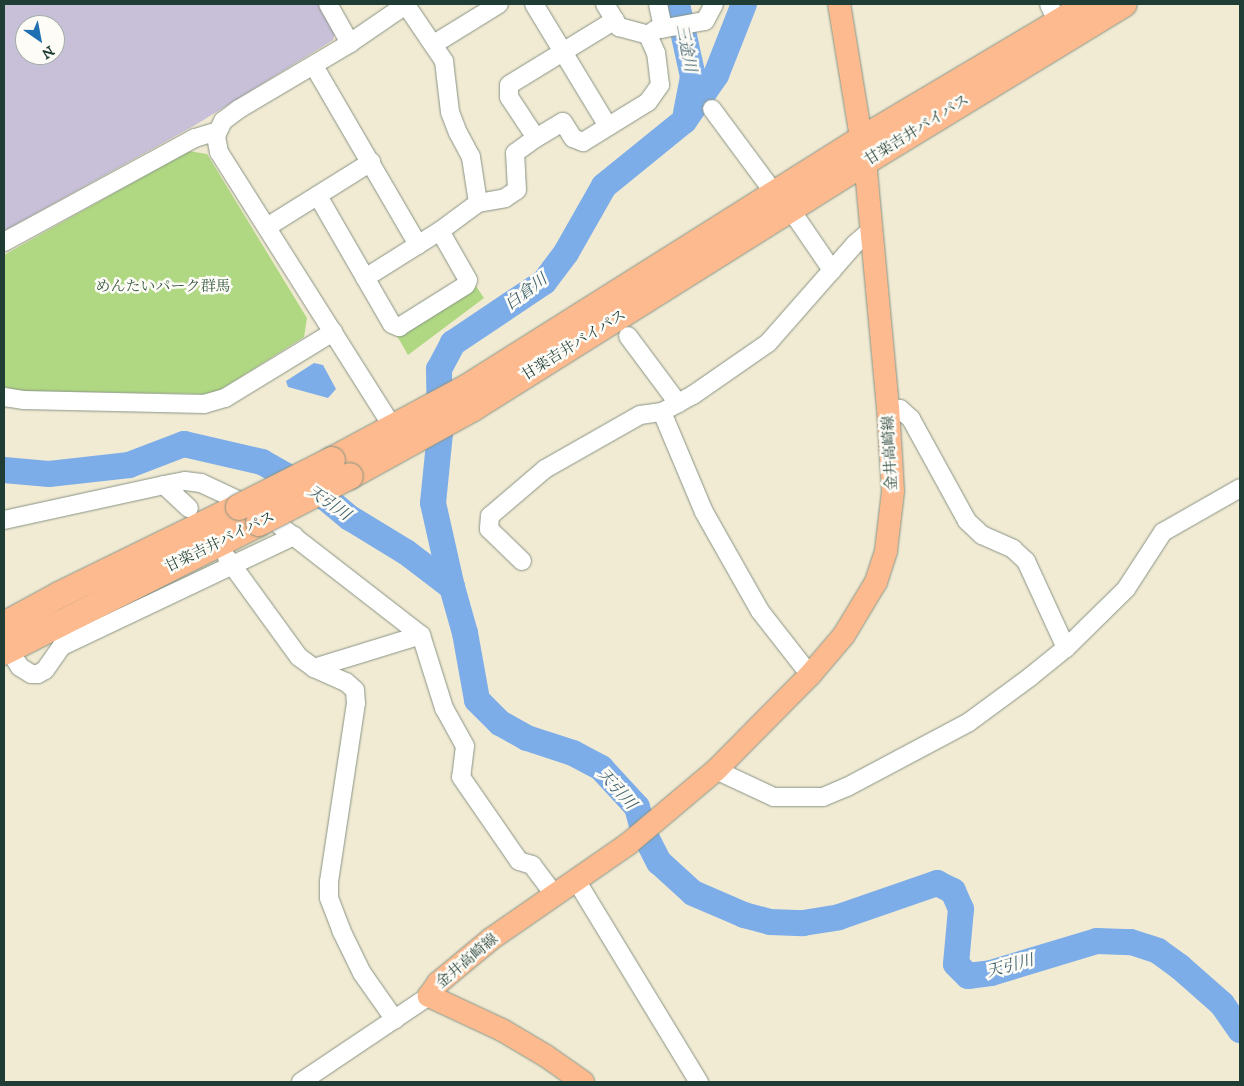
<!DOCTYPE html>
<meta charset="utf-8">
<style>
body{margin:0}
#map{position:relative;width:1244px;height:1086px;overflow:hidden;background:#f2ebd4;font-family:"IM FELL DW Pica","Noto Serif JP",serif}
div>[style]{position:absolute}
.industrial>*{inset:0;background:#c8bfd8}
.green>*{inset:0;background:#b0d883}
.water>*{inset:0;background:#7dade8}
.river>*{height:26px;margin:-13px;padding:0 13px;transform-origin:13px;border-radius:13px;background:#7dade8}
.roads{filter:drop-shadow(0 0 1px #889484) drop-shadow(0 0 1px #889484)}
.minor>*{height:18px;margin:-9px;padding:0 9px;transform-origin:9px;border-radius:9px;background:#fff}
.major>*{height:22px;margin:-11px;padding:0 11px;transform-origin:11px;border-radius:11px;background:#fcba8e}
.highway>*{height:26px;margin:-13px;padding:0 13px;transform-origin:13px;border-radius:13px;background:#fcba8e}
.bridges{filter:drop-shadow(0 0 1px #889484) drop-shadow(0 0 1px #889484)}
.highway-bridge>*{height:26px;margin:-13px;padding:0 13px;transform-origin:13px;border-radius:13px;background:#fcba8e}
span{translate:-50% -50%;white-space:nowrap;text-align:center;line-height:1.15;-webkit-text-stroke:5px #fdfcf7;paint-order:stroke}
.street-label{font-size:15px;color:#1f3d34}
.park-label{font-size:15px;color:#3c5c44}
.water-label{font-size:16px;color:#3b5f6a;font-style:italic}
.frame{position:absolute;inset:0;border:5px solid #1f3d34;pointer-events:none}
.north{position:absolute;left:15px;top:15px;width:50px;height:50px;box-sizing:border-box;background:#fdfcf7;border:1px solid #a4b0a9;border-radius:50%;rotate:147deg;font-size:14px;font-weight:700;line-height:20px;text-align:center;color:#1f3d34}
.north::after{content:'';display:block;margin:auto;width:18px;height:22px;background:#1f6fb2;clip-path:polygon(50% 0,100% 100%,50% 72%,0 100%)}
</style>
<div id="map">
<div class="industrial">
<div style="clip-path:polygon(evenodd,4px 4px,321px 4px,336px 29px,333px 40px,197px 124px,4px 231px,4px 4px,25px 25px,55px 25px,55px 55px,25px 55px,25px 25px)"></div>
</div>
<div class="green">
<div style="clip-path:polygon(189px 151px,207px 154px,307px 318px,304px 337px,218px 391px,207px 394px,21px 391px,4px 387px,4px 255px)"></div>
<div style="clip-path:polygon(476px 286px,484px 298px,408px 355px,397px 336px)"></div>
</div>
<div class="water">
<div style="clip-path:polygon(314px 363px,323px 365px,336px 389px,328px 398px,288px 387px,286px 381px)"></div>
</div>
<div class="river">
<div style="left:677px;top:4px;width:75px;rotate:77.6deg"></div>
<div style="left:693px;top:77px;width:37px;rotate:101deg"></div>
<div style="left:744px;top:4px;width:76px;rotate:111.5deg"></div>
<div style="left:716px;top:75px;width:56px;rotate:124.8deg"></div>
<div style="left:684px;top:121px;width:103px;rotate:140.9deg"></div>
<div style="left:604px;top:186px;width:77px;rotate:119.6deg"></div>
<div style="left:566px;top:253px;width:36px;rotate:127deg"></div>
<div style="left:544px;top:282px;width:110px;rotate:146.2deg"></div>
<div style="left:453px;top:343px;width:30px;rotate:118deg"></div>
<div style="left:439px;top:369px;width:64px;rotate:89.1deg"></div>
<div style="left:440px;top:433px;width:70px;rotate:95.7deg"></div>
<div style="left:433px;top:503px;width:86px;rotate:77.3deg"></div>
<div style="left:452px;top:587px;width:48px;rotate:74.2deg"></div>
<div style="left:465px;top:633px;width:68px;rotate:79.8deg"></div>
<div style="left:477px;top:700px;width:33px;rotate:45deg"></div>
<div style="left:500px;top:723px;width:31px;rotate:29deg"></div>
<div style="left:527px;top:738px;width:48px;rotate:18.1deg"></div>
<div style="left:573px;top:753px;width:32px;rotate:28deg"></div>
<div style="left:601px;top:768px;width:53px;rotate:47.3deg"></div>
<div style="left:637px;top:807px;width:27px;rotate:75deg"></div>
<div style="left:644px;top:833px;width:33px;rotate:63deg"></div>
<div style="left:659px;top:862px;width:46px;rotate:42.4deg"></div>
<div style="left:693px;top:893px;width:56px;rotate:23.3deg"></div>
<div style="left:744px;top:915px;width:27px;rotate:15deg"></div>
<div style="left:770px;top:922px;width:33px;rotate:2deg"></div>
<div style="left:803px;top:923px;width:36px;rotate:-9deg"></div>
<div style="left:839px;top:917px;width:104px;rotate:-19.1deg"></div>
<div style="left:937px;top:883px;width:18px;rotate:27deg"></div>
<div style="left:953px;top:891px;width:20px;rotate:66deg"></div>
<div style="left:961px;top:909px;width:55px;rotate:95.2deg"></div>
<div style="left:956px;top:964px;width:17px;rotate:45deg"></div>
<div style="left:968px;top:976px;width:23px;rotate:-7deg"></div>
<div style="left:991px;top:973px;width:111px;rotate:-16.8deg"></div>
<div style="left:1097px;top:941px;width:34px;rotate:2deg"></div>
<div style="left:1131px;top:942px;width:28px;rotate:18deg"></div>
<div style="left:1158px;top:951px;width:27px;rotate:36deg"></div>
<div style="left:1180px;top:967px;width:56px;rotate:41.4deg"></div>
<div style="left:1222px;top:1004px;width:32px;rotate:55deg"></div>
<div style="left:4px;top:470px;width:45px;rotate:5.1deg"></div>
<div style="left:49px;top:474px;width:81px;rotate:-6.4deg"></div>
<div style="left:129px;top:465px;width:59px;rotate:-20.9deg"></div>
<div style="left:184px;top:444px;width:80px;rotate:13deg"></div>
<div style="left:262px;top:462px;width:75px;rotate:29.6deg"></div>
<div style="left:327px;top:499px;width:30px;rotate:40deg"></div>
<div style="left:350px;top:518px;width:66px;rotate:31.3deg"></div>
<div style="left:406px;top:552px;width:58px;rotate:37.3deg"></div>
</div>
<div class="roads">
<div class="minor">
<div style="left:328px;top:4px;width:45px;rotate:60.6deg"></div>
<div style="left:534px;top:4px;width:143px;rotate:58.8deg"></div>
<div style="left:605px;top:4px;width:27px;rotate:59deg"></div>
<div style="left:619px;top:27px;width:30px;rotate:15deg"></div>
<div style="left:648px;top:35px;width:9px;rotate:-36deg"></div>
<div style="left:655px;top:30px;width:51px;rotate:-10.2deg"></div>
<div style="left:705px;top:21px;width:19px;rotate:-62deg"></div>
<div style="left:658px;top:4px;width:25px;rotate:78deg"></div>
<div style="left:1049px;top:4px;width:21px;rotate:65deg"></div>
<div style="left:615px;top:20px;width:124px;rotate:148.5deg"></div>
<div style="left:509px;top:85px;width:12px;rotate:90deg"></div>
<div style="left:509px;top:97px;width:49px;rotate:56.6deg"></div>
<div style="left:536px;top:138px;width:31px;rotate:-31deg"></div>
<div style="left:563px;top:122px;width:19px;rotate:58deg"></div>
<div style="left:573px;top:138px;width:11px;rotate:22deg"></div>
<div style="left:583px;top:142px;width:76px;rotate:-31.6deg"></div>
<div style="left:648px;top:102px;width:21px;rotate:-55deg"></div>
<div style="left:660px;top:85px;width:32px;rotate:-97deg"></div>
<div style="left:656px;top:53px;width:20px;rotate:-114deg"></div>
<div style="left:434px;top:44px;width:76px;rotate:-31.6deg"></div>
<div style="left:314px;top:66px;width:207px;rotate:59.8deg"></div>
<div style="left:712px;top:109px;width:106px;rotate:53.5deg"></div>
<div style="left:318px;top:196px;width:148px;rotate:60deg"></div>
<div style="left:392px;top:324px;width:8px;rotate:23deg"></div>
<div style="left:399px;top:327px;width:79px;rotate:-32.1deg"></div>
<div style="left:466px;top:285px;width:5px;rotate:-68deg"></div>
<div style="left:468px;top:280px;width:56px;rotate:-119.7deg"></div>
<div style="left:478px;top:203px;width:27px;rotate:-10deg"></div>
<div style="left:505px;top:198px;width:14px;rotate:-34deg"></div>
<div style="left:517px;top:190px;width:37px;rotate:-93deg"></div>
<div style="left:515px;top:153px;width:26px;rotate:-36deg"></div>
<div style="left:791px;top:210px;width:73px;rotate:55.7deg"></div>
<div style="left:267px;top:227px;width:123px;rotate:-32deg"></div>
<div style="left:4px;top:242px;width:217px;rotate:-28.6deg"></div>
<div style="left:195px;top:138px;width:24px;rotate:-17deg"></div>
<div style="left:365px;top:278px;width:89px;rotate:-32.1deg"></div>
<div style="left:440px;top:231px;width:47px;rotate:-36.4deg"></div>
<div style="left:478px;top:203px;width:47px;rotate:-98.7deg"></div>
<div style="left:471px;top:157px;width:27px;rotate:-118deg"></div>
<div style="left:458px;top:133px;width:22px;rotate:-111deg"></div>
<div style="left:450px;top:112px;width:51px;rotate:-96.7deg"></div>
<div style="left:444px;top:61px;width:68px;rotate:-124.2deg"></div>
<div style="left:628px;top:336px;width:84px;rotate:53.3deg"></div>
<div style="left:4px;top:397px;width:19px;rotate:9deg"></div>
<div style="left:23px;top:400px;width:181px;rotate:1.3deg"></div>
<div style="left:204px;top:404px;width:22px;rotate:-16deg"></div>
<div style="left:225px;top:398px;width:127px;rotate:-31.4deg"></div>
<div style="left:888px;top:408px;width:12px;rotate:5deg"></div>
<div style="left:900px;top:409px;width:15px;rotate:42deg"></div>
<div style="left:911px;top:419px;width:116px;rotate:61.2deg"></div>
<div style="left:967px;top:521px;width:21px;rotate:43deg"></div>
<div style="left:982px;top:535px;width:34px;rotate:24deg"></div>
<div style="left:1013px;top:549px;width:18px;rotate:43deg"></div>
<div style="left:1026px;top:561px;width:96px;rotate:65.3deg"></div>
<div style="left:1066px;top:648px;width:84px;rotate:-44.5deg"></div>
<div style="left:1126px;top:589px;width:68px;rotate:-57deg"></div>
<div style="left:1163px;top:532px;width:89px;rotate:-29.7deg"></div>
<div style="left:394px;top:429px;width:328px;rotate:-122.3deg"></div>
<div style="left:219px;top:152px;width:16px;rotate:-101deg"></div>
<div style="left:216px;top:136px;width:17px;rotate:-65deg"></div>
<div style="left:223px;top:121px;width:20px;rotate:-37deg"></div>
<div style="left:239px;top:109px;width:129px;rotate:-30.7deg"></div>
<div style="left:350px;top:43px;width:69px;rotate:-34.4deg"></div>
<div style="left:164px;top:485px;width:21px;rotate:-11deg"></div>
<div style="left:185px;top:481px;width:16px;rotate:7deg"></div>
<div style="left:201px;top:483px;width:66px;rotate:25deg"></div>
<div style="left:261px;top:511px;width:202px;rotate:37.8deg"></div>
<div style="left:421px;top:635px;width:77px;rotate:72.5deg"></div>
<div style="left:444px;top:708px;width:43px;rotate:61.1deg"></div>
<div style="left:465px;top:746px;width:31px;rotate:97deg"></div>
<div style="left:461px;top:777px;width:102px;rotate:55.4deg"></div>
<div style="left:519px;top:861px;width:14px;rotate:17deg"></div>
<div style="left:532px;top:865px;width:36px;rotate:53deg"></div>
<div style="left:4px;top:520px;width:164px;rotate:-12.3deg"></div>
<div style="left:164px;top:485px;width:34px;rotate:43deg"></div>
<div style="left:227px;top:558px;width:122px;rotate:54deg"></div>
<div style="left:299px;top:657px;width:19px;rotate:36deg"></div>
<div style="left:314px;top:668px;width:35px;rotate:24deg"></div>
<div style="left:346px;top:682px;width:12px;rotate:42deg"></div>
<div style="left:355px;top:690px;width:13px;rotate:86deg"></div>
<div style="left:356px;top:703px;width:181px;rotate:98.6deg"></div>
<div style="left:329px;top:882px;width:16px;rotate:90deg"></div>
<div style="left:329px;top:898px;width:34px;rotate:69deg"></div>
<div style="left:341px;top:930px;width:48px;rotate:64deg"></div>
<div style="left:362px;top:973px;width:57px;rotate:54.9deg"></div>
<div style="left:522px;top:561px;width:46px;rotate:-135.9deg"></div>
<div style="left:489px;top:529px;width:13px;rotate:-86deg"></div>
<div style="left:490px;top:516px;width:72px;rotate:-40.5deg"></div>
<div style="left:545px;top:469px;width:109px;rotate:-29.6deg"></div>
<div style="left:640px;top:415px;width:22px;rotate:-8deg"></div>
<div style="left:9px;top:649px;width:21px;rotate:59deg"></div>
<div style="left:20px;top:667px;width:13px;rotate:32deg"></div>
<div style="left:31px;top:674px;width:7px"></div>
<div style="left:38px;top:674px;width:8px;rotate:-30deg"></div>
<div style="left:45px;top:670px;width:29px;rotate:-55deg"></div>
<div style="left:62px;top:646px;width:257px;rotate:-25.4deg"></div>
<div style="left:314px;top:668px;width:112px;rotate:-17.1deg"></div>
<div style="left:810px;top:675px;width:81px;rotate:-128deg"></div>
<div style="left:760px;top:611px;width:114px;rotate:-119.5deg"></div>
<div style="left:704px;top:512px;width:108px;rotate:-112.8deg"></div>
<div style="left:662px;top:412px;width:35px;rotate:-29deg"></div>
<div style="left:693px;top:395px;width:91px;rotate:-34.7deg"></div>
<div style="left:768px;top:343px;width:132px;rotate:-48.7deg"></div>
<div style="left:855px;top:244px;width:23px;rotate:-41deg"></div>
<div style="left:716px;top:770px;width:64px;rotate:25deg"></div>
<div style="left:774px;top:797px;width:49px"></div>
<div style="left:823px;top:797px;width:26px;rotate:-23deg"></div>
<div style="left:847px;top:787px;width:138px;rotate:-28deg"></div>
<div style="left:969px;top:722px;width:76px;rotate:-36.4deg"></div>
<div style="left:1030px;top:677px;width:46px;rotate:-38.9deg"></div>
<div style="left:576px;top:880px;width:237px;rotate:58.7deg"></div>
<div style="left:301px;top:1082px;width:154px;rotate:-33.9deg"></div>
</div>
<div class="major">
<div style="left:583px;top:1082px;width:45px;rotate:-144.9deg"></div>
<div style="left:546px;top:1056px;width:51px;rotate:-149.4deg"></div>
<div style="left:502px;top:1030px;width:81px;rotate:-155deg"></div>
<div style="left:429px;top:996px;width:16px;rotate:-55deg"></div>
<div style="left:438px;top:983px;width:69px;rotate:-39.7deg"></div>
<div style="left:491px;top:939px;width:167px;rotate:-34.7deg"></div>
<div style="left:628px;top:844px;width:115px;rotate:-40.1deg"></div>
<div style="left:716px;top:770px;width:134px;rotate:-45.3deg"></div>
<div style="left:810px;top:675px;width:52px;rotate:-49.6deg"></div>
<div style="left:844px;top:635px;width:62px;rotate:-58.9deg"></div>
<div style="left:876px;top:582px;width:33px;rotate:-72deg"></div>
<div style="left:886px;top:551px;width:60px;rotate:-83.3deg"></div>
<div style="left:893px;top:491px;width:83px;rotate:-93.4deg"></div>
<div style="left:888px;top:408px;width:247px;rotate:-95.3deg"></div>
<div style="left:865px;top:162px;width:160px;rotate:-99.3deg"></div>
</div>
<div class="highway">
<div style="left:332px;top:460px;width:152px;rotate:-28.2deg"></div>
<div style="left:466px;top:388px;width:468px;rotate:-32.2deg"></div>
<div style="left:862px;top:139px;width:264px;rotate:-30.7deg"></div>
<div style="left:350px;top:476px;width:141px;rotate:-28.9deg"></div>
<div style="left:473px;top:408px;width:463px;rotate:-32.1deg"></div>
<div style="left:865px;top:162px;width:303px;rotate:-31.4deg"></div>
<div style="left:4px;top:625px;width:63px;rotate:-28.6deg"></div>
<div style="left:59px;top:595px;width:200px;rotate:-26.1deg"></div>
<div style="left:4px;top:652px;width:286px;rotate:-26.8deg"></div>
</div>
</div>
<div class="bridges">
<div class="highway-bridge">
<div style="left:239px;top:507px;width:104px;rotate:-26.8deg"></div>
<div style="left:259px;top:523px;width:102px;rotate:-27.3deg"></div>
</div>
</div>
<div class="street-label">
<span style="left:917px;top:130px;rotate:-32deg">甘楽吉井バイパス</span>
<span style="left:574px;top:345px;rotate:-32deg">甘楽吉井バイパス</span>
<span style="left:890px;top:453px;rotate:-93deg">金井高崎線</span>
<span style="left:220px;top:542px;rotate:-26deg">甘楽吉井バイパス</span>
<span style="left:467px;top:961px;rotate:-40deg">金井高崎線</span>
</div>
<div class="park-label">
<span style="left:163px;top:287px">めんたいパーク群馬</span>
</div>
<div class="water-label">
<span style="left:686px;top:48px;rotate:79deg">三途川</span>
<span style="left:526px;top:292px;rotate:-37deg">白倉川</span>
<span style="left:329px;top:503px;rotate:35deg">天引川</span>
<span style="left:617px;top:789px;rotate:48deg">天引川</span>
<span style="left:1010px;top:966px;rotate:-15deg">天引川</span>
</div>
<div class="frame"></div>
<div class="north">N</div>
</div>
